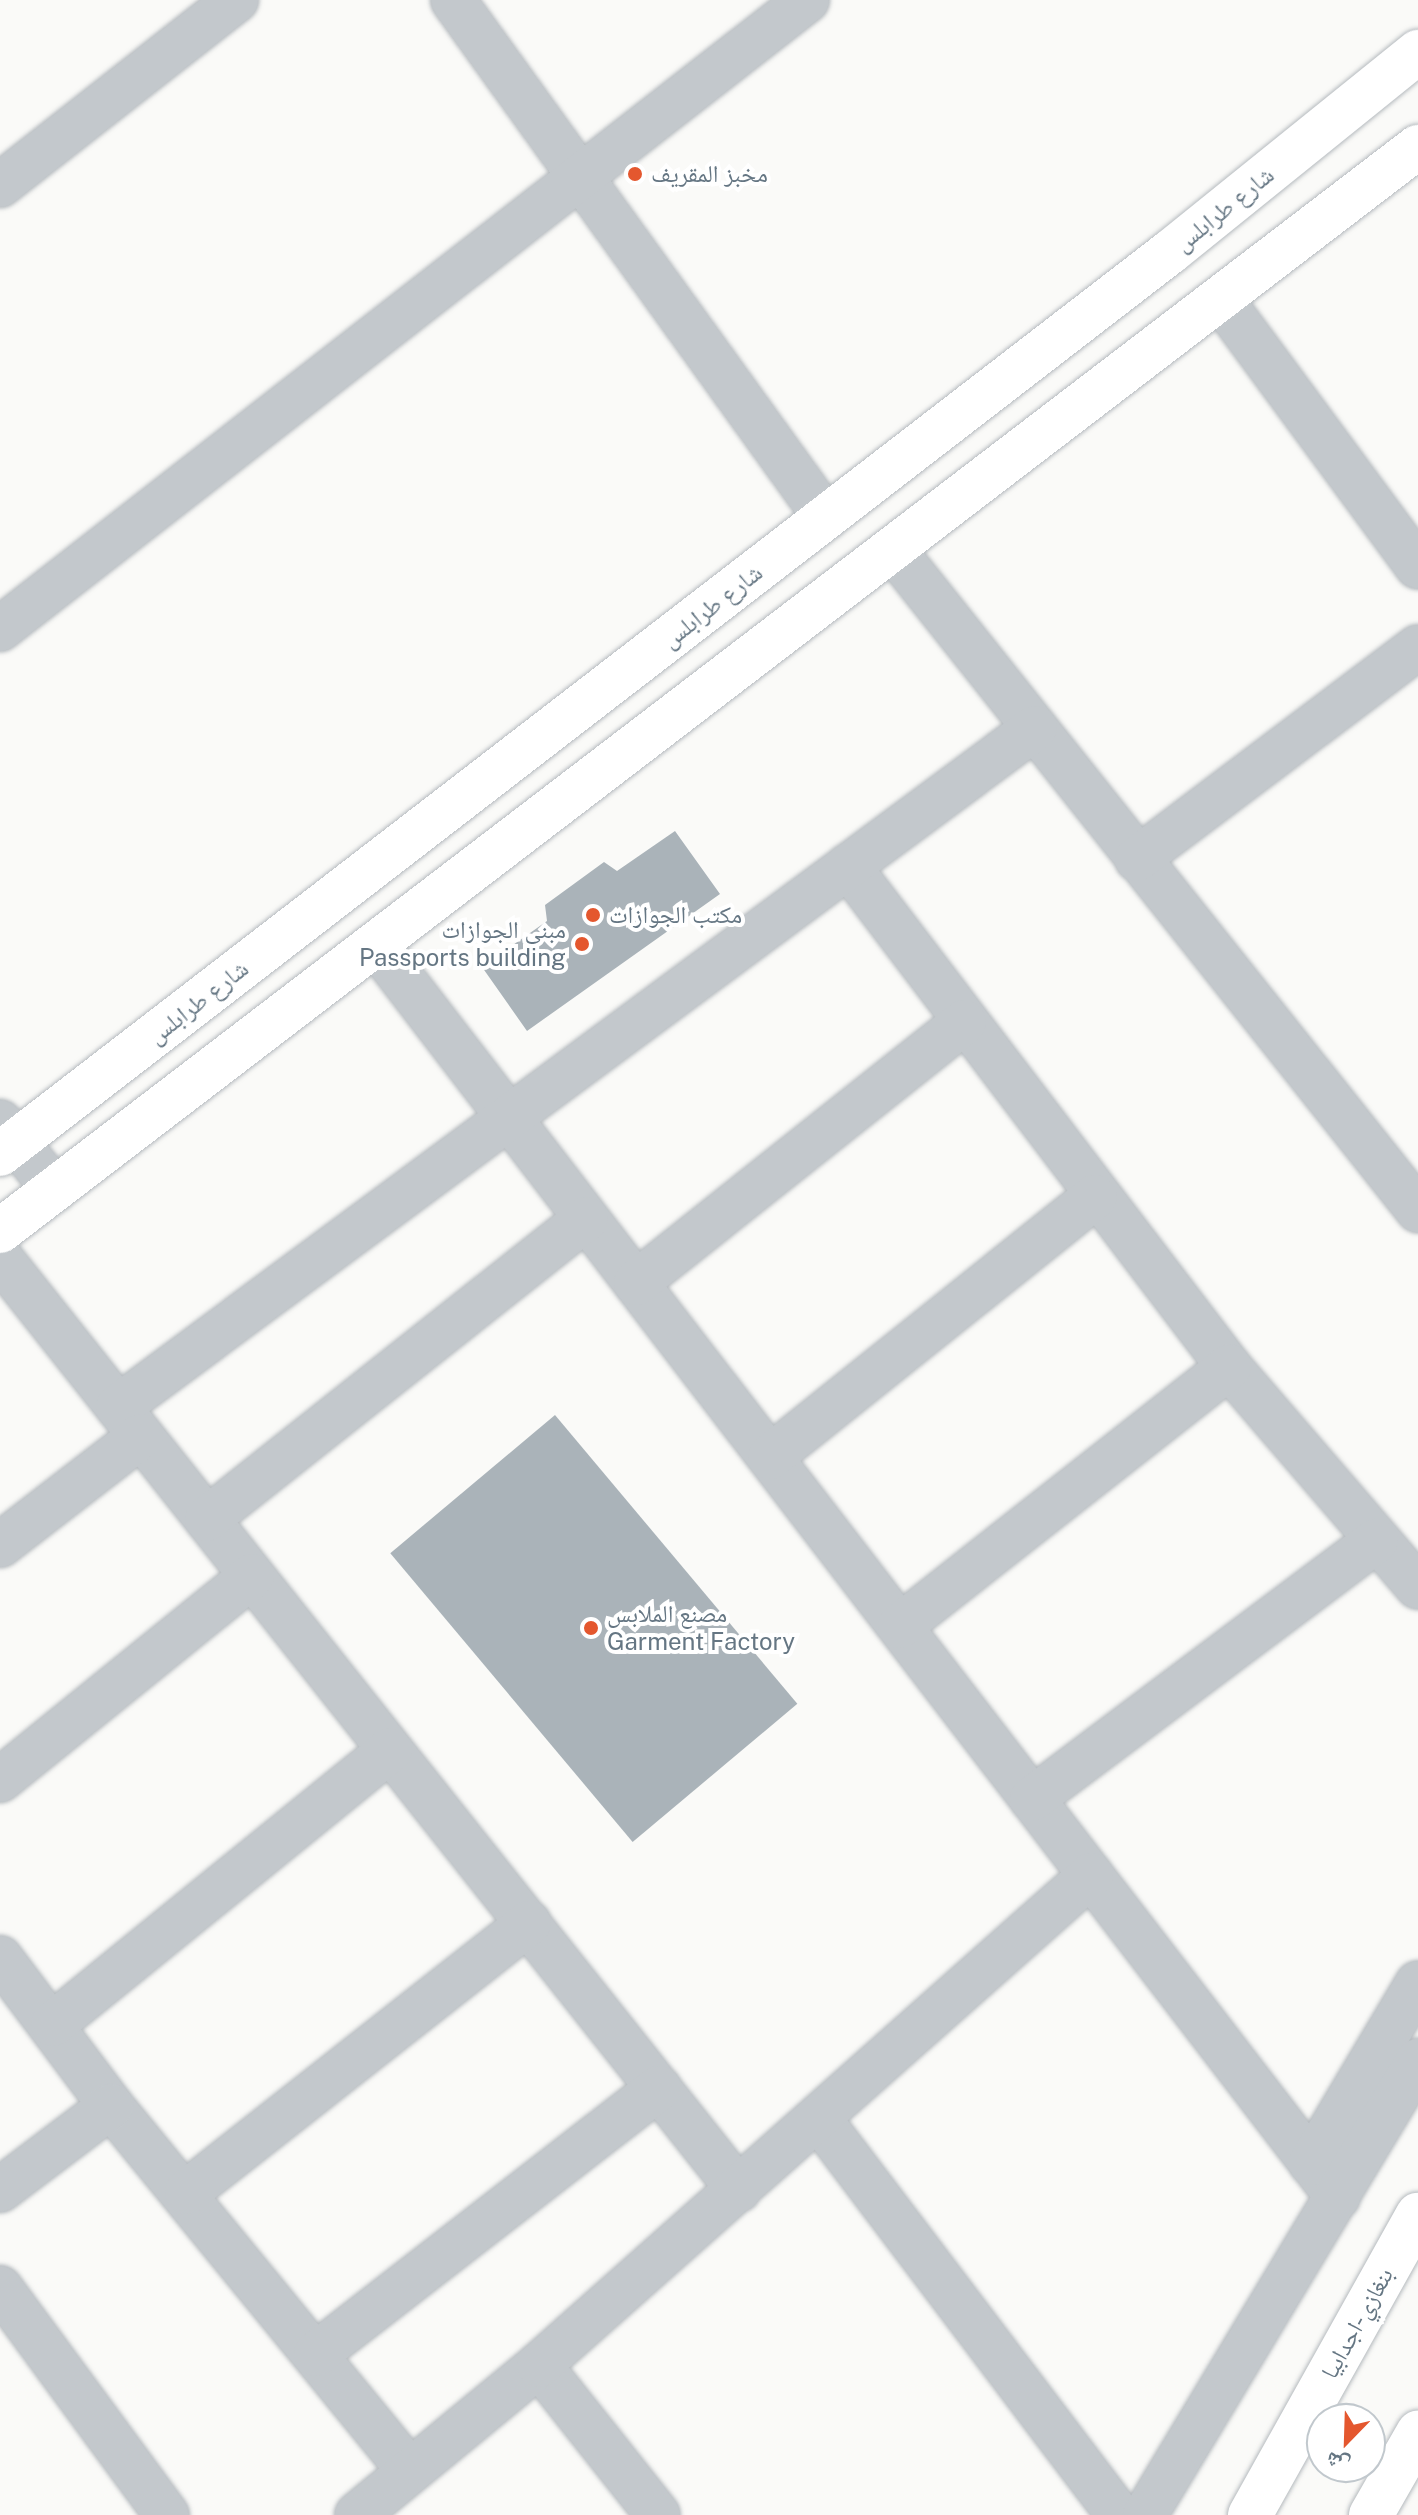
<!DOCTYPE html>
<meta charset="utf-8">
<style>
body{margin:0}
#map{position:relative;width:1418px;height:2515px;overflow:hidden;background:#fafaf8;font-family:"Public Sans","Noto Naskh Arabic",sans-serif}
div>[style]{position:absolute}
.building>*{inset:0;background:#aab3b9;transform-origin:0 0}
.roads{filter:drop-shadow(0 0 2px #b5babe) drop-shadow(0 0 2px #b5babe)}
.minor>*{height:44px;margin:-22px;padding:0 22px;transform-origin:22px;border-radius:22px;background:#c3c8cc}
.major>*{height:44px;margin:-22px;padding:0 22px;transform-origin:22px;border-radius:22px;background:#fff}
.highway>*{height:44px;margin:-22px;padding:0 22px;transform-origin:22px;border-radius:22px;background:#fff}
.dots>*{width:22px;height:22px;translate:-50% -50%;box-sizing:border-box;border:4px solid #fff;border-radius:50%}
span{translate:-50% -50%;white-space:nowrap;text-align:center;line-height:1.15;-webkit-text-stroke:8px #fff;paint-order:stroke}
.poi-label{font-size:24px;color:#657683}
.left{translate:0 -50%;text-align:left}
.right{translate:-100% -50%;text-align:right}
.street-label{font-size:24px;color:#657683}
.north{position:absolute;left:1306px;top:2403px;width:80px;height:80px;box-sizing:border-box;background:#fff;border:2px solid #c1c8cd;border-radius:50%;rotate:203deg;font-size:22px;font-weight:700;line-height:32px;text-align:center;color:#657683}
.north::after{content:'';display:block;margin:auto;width:28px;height:36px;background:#e4572e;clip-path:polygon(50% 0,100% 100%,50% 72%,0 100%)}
</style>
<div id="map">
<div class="building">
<div style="clip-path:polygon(675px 831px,720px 894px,527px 1031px,482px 967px,547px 921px,545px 905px,604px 862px,617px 871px)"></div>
<div style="left:555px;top:1415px;width:377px;height:215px;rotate:50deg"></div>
</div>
<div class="roads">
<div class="minor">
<div style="left:453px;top:0;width:638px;rotate:54.24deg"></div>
<div style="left:0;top:185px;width:300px;rotate:-38.1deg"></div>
<div style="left:1222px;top:301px;width:330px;rotate:53.6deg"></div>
<div style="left:895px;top:552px;width:841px;rotate:51.52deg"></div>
<div style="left:0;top:629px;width:1023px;rotate:-37.93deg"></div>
<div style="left:1137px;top:859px;width:352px;rotate:-37deg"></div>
<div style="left:848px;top:866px;width:629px;rotate:52.75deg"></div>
<div style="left:1229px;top:1367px;width:290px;rotate:49.3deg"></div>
<div style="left:378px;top:947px;width:1576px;rotate:52.48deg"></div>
<div style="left:0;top:1122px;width:87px;rotate:51deg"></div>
<div style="left:0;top:1258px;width:1189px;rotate:51.59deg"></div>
<div style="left:636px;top:1283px;width:419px;rotate:-38.5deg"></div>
<div style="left:118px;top:1407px;width:1141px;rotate:-36.52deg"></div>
<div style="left:770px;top:1457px;width:416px;rotate:-38.7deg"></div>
<div style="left:207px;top:1519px;width:483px;rotate:-38.4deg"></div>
<div style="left:0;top:1545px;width:178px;rotate:-37.7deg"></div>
<div style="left:900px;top:1626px;width:419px;rotate:-38.2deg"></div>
<div style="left:0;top:1780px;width:324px;rotate:-39deg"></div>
<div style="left:1032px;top:1799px;width:430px;rotate:-36.9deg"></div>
<div style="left:0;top:1958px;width:185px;rotate:53.1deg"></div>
<div style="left:111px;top:2106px;width:470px;rotate:50.7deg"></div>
<div style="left:53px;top:2024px;width:434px;rotate:-39.1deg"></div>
<div style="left:819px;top:2119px;width:496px;rotate:52.9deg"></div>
<div style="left:1311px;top:2163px;width:209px;rotate:-59.3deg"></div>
<div style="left:0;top:2190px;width:139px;rotate:-37.1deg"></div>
<div style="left:187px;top:2192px;width:435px;rotate:-38.2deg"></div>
<div style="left:0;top:2288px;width:282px;rotate:53.7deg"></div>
<div style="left:316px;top:2354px;width:434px;rotate:-37.8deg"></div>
<div style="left:539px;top:2365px;width:191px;rotate:51.6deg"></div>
<div style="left:357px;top:2515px;width:236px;rotate:-39.5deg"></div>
<div style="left:539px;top:2365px;width:738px;rotate:-41.59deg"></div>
<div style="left:1145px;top:2515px;width:530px;rotate:-58.98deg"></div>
</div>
<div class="major">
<div style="left:0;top:1154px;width:1477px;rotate:-37.63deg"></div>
<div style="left:1170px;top:252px;width:319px;rotate:-38.9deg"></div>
<div style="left:0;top:1231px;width:1785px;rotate:-37.4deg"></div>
</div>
<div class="highway">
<div style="left:1250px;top:2515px;width:344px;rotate:-60.8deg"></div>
<div style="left:1371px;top:2515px;width:95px;rotate:-60.2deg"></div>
</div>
</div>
<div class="dots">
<div style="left:635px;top:174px;background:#e4572e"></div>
<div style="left:593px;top:915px;background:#e4572e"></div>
<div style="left:582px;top:944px;background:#e4572e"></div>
<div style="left:591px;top:1628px;background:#e4572e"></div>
</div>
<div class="poi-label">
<span class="left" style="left:651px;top:174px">مخبز المقريف</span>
<span class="left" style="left:609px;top:915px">مكتب الجوازات</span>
<span class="right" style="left:566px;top:944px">مبنى الجوازات<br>Passports building</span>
<span class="left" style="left:607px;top:1628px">مصنع الملابس<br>Garment Factory</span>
</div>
<div class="street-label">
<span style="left:1224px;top:209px;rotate:-39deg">شارع طرابلس</span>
<span style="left:712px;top:606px;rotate:-38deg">شارع طرابلس</span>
<span style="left:198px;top:1002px;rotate:-38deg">شارع طرابلس</span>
<span style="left:1357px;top:2323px;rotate:-61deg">بنغازي-اجدابيا</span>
</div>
<div class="north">ش</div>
</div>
